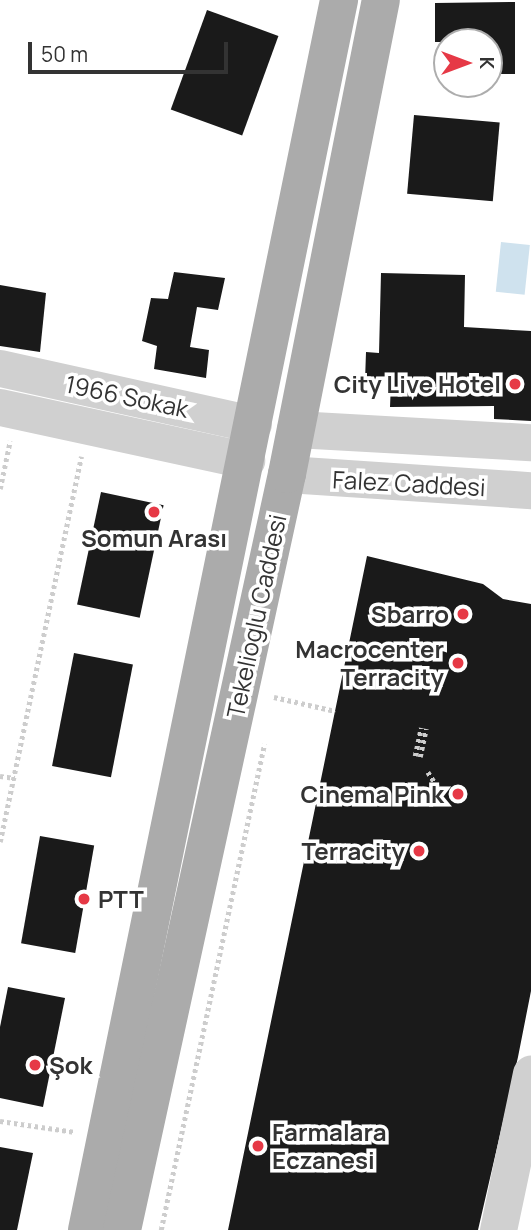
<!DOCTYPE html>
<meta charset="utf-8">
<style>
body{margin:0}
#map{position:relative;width:531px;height:1230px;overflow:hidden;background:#fff;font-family:Manrope,sans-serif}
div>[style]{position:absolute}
.water>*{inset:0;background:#cfe2ee;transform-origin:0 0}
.building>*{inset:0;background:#1a1a1a;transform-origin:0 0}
.path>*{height:4.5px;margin-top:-2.25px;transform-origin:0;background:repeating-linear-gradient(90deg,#cdcdcd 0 3.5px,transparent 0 7px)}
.minor>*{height:37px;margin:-18.5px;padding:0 18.5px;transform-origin:18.5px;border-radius:18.5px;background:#d0d0d0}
.major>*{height:38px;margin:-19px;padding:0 19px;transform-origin:19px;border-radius:19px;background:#ababab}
.dots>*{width:19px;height:19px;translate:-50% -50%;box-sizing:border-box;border:4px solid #fff;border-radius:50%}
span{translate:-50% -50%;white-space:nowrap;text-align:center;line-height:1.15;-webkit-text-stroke:7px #fff;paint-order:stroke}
.poi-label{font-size:24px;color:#333;font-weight:700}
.right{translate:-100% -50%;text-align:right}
.left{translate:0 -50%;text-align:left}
.street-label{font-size:24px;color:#333}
.north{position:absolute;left:433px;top:28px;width:70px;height:70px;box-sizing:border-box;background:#fff;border:2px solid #adadad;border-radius:50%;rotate:90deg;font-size:19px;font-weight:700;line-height:28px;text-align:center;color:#333}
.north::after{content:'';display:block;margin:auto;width:24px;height:32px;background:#e63946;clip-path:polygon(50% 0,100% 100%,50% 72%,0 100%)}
.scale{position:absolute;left:28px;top:42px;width:200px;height:32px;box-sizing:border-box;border:4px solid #333;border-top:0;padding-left:9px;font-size:21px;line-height:24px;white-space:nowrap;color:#333;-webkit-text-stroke:5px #fff;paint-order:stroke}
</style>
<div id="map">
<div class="water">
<div style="left:501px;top:242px;width:29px;height:50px;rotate:6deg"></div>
</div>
<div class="building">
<div style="clip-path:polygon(515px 2px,515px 74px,489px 74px,489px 42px,435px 42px,435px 3px)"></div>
<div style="left:207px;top:10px;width:76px;height:106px;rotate:20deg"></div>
<div style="left:414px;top:115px;width:86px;height:79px;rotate:5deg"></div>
<div style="clip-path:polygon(174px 272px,225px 278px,218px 310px,197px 307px,190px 347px,209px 350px,206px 378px,154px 369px,157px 346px,142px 341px,151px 298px,168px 299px)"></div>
<div style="clip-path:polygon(381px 273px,465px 275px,464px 327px,531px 331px,531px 421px,494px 419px,494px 406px,390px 407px,391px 381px,365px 381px,366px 352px,379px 353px)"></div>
<div style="clip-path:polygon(0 285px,46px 293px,40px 352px,0 346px)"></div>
<div style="left:101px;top:492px;width:64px;height:115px;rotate:12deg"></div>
<div style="clip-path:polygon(367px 556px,483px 584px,503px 599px,531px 604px,531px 991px,518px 1057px,478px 1230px,228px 1230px)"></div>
<div style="left:74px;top:653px;width:60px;height:115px;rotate:11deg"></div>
<div style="left:40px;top:836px;width:55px;height:109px;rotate:10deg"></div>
<div style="clip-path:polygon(8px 987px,65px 998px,43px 1107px,0 1098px,0 1027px)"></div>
<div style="clip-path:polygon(0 1147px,33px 1153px,17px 1230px,0 1230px)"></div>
</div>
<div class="path">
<div style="left:0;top:489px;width:49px;rotate:-78.2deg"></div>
<div style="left:274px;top:697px;width:63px;rotate:12.9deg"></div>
<div style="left:415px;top:756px;width:29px;rotate:-78deg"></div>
<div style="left:420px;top:757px;width:29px;rotate:-78deg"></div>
<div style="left:428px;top:772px;width:24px;rotate:57deg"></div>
<div style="left:0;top:776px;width:15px;rotate:8deg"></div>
<div style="left:0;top:842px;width:394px;rotate:-78.1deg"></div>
<div style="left:0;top:1121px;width:76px;rotate:8.3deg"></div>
<div style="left:161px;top:1230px;width:497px;rotate:-78deg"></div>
</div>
<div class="minor">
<div style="left:0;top:368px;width:259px;rotate:12.5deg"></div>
<div style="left:0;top:407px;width:252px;rotate:12.2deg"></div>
<div style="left:295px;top:429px;width:236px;rotate:3.2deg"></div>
<div style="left:287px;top:474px;width:245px;rotate:3.8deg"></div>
<div style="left:498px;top:1230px;width:160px;rotate:-78.1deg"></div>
</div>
<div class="major">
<div style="left:87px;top:1230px;width:1256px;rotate:-78.42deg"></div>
<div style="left:122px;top:1230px;width:774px;rotate:-77.69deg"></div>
<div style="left:287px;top:474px;width:483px;rotate:-78.8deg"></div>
</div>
<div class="dots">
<div style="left:515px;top:384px;background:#e63946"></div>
<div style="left:154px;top:512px;background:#e63946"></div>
<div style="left:463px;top:614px;background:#e63946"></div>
<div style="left:458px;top:663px;background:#e63946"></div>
<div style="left:458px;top:794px;background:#e63946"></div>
<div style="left:419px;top:851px;background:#e63946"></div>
<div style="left:84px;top:899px;background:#e63946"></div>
<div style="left:35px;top:1065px;background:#e63946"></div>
<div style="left:258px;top:1146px;background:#e63946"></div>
</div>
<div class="poi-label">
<span class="right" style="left:501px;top:384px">City Live Hotel</span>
<span style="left:154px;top:538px">Somun Arası</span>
<span class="right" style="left:449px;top:614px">Sbarro</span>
<span class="right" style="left:444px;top:663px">Macrocenter<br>Terracity</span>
<span class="right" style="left:444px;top:794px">Cinema Pink</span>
<span class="right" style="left:405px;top:851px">Terracity</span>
<span class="left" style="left:98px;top:899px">PTT</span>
<span class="left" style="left:49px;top:1065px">Şok</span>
<span class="left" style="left:272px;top:1146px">Farmalara<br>Eczanesi</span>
</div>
<div class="street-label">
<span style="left:127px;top:396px;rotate:12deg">1966 Sokak</span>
<span style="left:409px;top:483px;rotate:3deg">Falez Caddesi</span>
<span style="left:256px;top:616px;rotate:-78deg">Tekelioglu Caddesi</span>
</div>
<div class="north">K</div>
<div class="scale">50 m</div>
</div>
